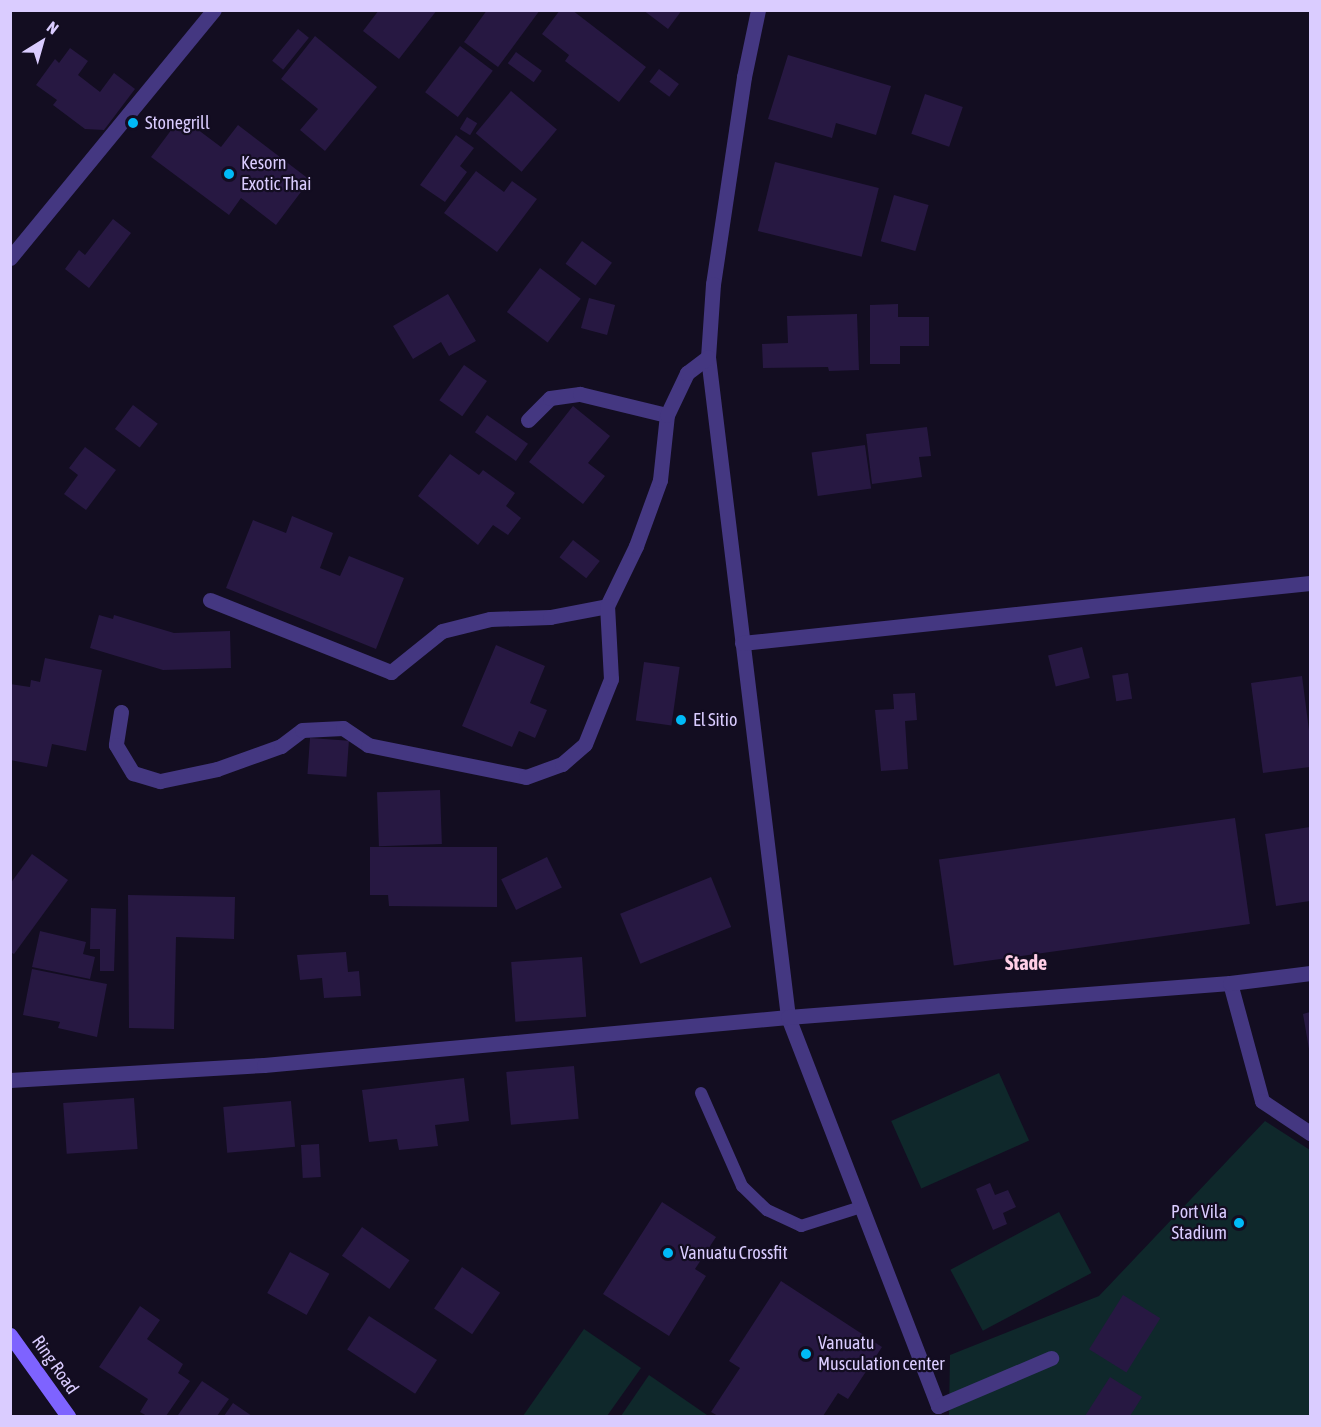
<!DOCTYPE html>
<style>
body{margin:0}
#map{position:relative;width:1321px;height:1427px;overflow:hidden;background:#130d21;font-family:"Asap Condensed",sans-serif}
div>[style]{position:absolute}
.green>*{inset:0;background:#0f282b;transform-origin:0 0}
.building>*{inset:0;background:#271842;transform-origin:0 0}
.service>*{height:12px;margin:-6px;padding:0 6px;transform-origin:6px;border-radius:6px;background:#443781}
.minor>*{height:15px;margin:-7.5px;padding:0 7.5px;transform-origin:7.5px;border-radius:7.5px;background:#443781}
.secondary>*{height:15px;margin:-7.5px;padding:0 7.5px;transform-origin:7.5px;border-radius:7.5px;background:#7e63ff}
.dots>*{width:16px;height:16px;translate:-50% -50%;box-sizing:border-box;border:3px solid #130d21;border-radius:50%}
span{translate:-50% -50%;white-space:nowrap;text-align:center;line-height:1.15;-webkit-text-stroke:4.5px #130d21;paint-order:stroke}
.poi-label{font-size:18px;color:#daccff}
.left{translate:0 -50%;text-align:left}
.right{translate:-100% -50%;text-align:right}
.street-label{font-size:18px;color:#daccff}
.neighbourhood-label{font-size:20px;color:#ffcee6;font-weight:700}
.frame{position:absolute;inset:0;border:12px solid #daccff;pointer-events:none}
.north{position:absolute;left:12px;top:12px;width:60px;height:60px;-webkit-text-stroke:4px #130d21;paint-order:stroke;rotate:37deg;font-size:16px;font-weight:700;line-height:24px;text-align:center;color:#daccff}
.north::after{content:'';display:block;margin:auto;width:21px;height:27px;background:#daccff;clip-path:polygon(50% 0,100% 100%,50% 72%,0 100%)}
</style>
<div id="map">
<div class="green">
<div style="left:999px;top:1073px;width:74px;height:118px;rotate:66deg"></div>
<div style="clip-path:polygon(1265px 1121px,1310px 1150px,1310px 1416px,949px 1416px,950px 1355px,1099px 1296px)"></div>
<div style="left:1059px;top:1212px;width:69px;height:123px;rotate:62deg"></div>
<div style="clip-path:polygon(584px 1329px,641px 1368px,607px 1416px,523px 1416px)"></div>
<div style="clip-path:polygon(649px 1375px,707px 1415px,705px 1416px,621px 1416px)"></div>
</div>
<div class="building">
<div style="clip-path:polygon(379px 10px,437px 10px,399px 59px,363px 31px)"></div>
<div style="clip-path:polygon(487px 10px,540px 10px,498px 67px,464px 42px)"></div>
<div style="clip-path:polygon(560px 10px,572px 10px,646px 67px,619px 102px,565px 61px,569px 55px,542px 34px)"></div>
<div style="clip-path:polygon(643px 10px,682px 10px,668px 29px)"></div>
<div style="left:298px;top:29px;width:14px;height:41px;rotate:39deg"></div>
<div style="clip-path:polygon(315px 36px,377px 87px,325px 151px,300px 130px,318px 109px,281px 79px)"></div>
<div style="left:460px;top:46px;width:41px;height:58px;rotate:37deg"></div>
<div style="clip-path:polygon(70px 48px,88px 61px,78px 75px,100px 92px,114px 73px,135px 89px,104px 130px,85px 129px,53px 105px,57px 100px,36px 85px,55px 59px,59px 63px)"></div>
<div style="left:516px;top:52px;width:32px;height:14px;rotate:36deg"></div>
<div style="clip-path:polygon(788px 55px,891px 86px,876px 135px,836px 123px,832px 138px,768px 119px)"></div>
<div style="left:659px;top:69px;width:25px;height:16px;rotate:37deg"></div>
<div style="left:511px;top:91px;width:60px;height:55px;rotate:40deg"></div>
<div style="left:925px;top:94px;width:40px;height:42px;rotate:19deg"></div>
<div style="clip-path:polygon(181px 117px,221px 147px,238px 125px,310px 180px,276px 225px,241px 198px,229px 215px,151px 157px)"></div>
<div style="left:467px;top:117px;width:12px;height:14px;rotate:31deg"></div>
<div style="clip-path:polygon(456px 135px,474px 148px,460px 166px,467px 172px,445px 202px,420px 185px)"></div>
<div style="left:775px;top:162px;width:107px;height:71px;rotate:14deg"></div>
<div style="clip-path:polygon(476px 171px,504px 192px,512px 181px,537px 199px,497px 252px,444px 213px)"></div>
<div style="left:894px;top:195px;width:36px;height:48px;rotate:16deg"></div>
<div style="clip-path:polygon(113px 219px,131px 233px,89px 288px,65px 269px,79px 250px,85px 255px)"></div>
<div style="left:582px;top:241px;width:37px;height:28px;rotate:36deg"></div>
<div style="left:540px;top:268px;width:51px;height:55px;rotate:37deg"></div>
<div style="clip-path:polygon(448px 294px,476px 341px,449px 356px,441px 342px,413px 359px,393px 326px)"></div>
<div style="left:589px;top:298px;width:27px;height:31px;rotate:15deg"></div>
<div style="clip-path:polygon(898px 304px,898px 317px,929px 317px,929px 346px,900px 346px,900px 364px,870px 364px,870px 305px)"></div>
<div style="clip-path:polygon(857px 314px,859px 370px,829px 371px,828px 367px,763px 368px,762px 344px,788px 343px,787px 316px)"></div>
<div style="left:464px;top:365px;width:28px;height:43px;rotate:35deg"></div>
<div style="left:133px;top:405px;width:31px;height:30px;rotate:37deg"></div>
<div style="clip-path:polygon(573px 406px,610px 436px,588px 463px,605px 476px,583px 504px,529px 462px)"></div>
<div style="left:487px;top:415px;width:50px;height:21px;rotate:35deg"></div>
<div style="clip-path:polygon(927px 427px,931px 456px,919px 457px,922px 477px,872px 484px,866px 434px)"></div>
<div style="left:865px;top:445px;width:44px;height:54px;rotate:82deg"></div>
<div style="clip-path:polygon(85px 447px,116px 470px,86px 510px,64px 494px,78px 475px,69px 468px)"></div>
<div style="clip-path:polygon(450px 454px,479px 475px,483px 470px,515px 493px,506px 506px,521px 518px,508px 535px,493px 525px,478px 545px,418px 496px)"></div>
<div style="clip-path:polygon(292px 516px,333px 533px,320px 568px,340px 576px,349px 556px,404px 578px,376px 649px,226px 588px,253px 520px,286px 533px)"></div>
<div style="left:573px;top:540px;width:34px;height:22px;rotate:38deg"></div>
<div style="clip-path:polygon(99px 615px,113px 619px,114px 615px,174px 633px,230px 631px,231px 668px,163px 670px,90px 648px)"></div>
<div style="clip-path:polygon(496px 645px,545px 666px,530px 703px,547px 710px,535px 738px,519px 731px,512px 747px,462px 726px)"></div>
<div style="left:1082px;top:647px;width:32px;height:35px;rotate:76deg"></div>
<div style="clip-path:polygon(45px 658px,102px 670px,86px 751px,52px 744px,47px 767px,10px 760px,10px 684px,30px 687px,31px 680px,40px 682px)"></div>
<div style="left:644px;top:662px;width:36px;height:59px;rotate:8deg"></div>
<div style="left:1128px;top:673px;width:26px;height:16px;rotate:81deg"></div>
<div style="clip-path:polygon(1302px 676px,1310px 738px,1310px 767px,1263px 773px,1251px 683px)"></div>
<div style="clip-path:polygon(915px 693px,917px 720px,905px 721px,908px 769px,881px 771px,875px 710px,894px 709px,893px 694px)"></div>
<div style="left:310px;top:738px;width:39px;height:36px;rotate:4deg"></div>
<div style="left:440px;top:790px;width:54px;height:63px;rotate:88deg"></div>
<div style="left:1235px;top:818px;width:107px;height:299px;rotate:82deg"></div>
<div style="clip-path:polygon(1310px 827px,1310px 901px,1276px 906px,1265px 834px)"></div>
<div style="clip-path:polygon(370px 847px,497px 847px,497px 907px,389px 906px,388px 895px,370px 895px)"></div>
<div style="clip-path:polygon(32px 854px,68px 880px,14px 954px,10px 952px,10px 884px)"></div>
<div style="left:547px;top:857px;width:34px;height:51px;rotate:64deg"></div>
<div style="left:711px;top:877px;width:54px;height:98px;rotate:68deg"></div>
<div style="clip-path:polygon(128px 895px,235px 897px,234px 939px,176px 937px,174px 1029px,129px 1028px)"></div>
<div style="clip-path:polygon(91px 908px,116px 909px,114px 971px,100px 971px,100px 949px,90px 949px)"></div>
<div style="clip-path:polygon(40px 931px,86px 942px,83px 954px,95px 957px,90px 979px,32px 967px)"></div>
<div style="clip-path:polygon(346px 952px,348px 972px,359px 971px,361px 996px,324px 998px,322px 978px,300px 980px,297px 955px)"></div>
<div style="left:582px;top:957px;width:60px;height:71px;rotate:86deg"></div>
<div style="clip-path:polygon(32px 969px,107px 984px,97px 1037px,58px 1028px,60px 1022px,23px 1015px)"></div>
<div style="clip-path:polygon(1310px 1012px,1310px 1049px,1309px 1049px,1303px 1014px)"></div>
<div style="left:574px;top:1066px;width:53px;height:68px;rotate:85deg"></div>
<div style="clip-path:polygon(464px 1078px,469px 1121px,435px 1125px,438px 1146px,399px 1150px,397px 1139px,369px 1142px,362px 1090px)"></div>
<div style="left:134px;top:1098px;width:51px;height:71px;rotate:86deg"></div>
<div style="left:291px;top:1101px;width:46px;height:68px;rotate:85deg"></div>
<div style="left:319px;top:1144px;width:33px;height:18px;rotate:87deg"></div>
<div style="clip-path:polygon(990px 1183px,995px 1195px,1008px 1190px,1016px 1207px,1003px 1213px,1007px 1224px,993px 1230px,976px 1189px)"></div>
<div style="clip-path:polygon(662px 1202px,716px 1237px,695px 1269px,706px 1276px,669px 1336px,603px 1294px)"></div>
<div style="left:362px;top:1227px;width:58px;height:35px;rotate:35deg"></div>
<div style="left:290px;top:1252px;width:45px;height:47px;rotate:29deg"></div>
<div style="left:462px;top:1267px;width:46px;height:50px;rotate:34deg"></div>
<div style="clip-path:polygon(781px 1281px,882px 1347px,848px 1399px,838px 1393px,823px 1416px,718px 1416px,711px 1412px,740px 1368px,729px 1361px)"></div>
<div style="left:1123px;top:1295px;width:44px;height:64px;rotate:32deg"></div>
<div style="clip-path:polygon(140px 1306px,160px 1320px,147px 1339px,183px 1364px,178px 1373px,190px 1381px,166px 1416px,147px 1416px,140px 1412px,148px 1399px,99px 1367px)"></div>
<div style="left:369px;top:1316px;width:81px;height:40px;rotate:33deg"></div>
<div style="clip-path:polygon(1110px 1377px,1142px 1397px,1130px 1416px,1085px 1416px)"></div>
<div style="clip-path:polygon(202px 1381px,229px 1399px,217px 1416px,181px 1416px,178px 1415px)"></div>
<div style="clip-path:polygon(233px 1403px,252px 1416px,224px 1416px)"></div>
</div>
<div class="service">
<div style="left:701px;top:1093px;width:102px;rotate:66.2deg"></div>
<div style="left:742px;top:1186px;width:35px;rotate:44deg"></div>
<div style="left:767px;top:1210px;width:38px;rotate:25deg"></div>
<div style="left:801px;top:1226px;width:63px;rotate:-17.6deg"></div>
</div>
<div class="minor">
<div style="left:758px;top:10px;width:68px;rotate:101.8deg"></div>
<div style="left:744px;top:77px;width:209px;rotate:98.5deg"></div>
<div style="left:713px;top:284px;width:73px;rotate:93.9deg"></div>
<div style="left:708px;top:357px;width:665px;rotate:83.09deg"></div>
<div style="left:788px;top:1017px;width:417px;rotate:68.9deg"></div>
<div style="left:938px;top:1406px;width:123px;rotate:-23deg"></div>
<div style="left:10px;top:258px;width:321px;rotate:-50.6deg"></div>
<div style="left:528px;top:420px;width:31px;rotate:-45deg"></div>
<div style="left:550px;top:398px;width:30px;rotate:-8deg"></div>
<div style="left:580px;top:394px;width:89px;rotate:13.6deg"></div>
<div style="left:210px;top:600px;width:195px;rotate:21.7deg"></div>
<div style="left:391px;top:672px;width:65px;rotate:-38.8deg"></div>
<div style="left:442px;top:631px;width:49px;rotate:-14deg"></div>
<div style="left:490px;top:619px;width:60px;rotate:-1.9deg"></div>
<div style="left:550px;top:617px;width:58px;rotate:-10.9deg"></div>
<div style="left:607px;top:606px;width:67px;rotate:-64.2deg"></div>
<div style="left:636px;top:546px;width:70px;rotate:-70deg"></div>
<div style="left:660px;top:480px;width:65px;rotate:-83.9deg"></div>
<div style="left:667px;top:415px;width:47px;rotate:-64.5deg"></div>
<div style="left:687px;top:373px;width:26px;rotate:-37deg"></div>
<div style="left:742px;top:643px;width:571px;rotate:-6.03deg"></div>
<div style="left:121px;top:712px;width:33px;rotate:99deg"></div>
<div style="left:116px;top:745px;width:33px;rotate:59deg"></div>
<div style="left:133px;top:773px;width:28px;rotate:17deg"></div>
<div style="left:160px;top:781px;width:58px;rotate:-11.9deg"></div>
<div style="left:217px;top:769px;width:68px;rotate:-19.8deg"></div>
<div style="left:281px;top:746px;width:26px;rotate:-37deg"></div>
<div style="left:302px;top:730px;width:41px;rotate:-2.8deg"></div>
<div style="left:343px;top:728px;width:30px;rotate:34deg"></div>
<div style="left:368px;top:745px;width:161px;rotate:11.4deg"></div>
<div style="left:526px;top:777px;width:38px;rotate:-20deg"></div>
<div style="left:562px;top:764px;width:30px;rotate:-41deg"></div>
<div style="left:585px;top:744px;width:70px;rotate:-68.2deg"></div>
<div style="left:611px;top:679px;width:73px;rotate:-93.1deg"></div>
<div style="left:1230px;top:983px;width:122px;rotate:74.8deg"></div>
<div style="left:1262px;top:1101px;width:58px;rotate:33.7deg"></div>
<div style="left:10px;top:1080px;width:254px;rotate:-3.4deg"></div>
<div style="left:264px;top:1065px;width:526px;rotate:-5.23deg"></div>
<div style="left:788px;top:1017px;width:443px;rotate:-4.4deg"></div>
<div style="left:1230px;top:983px;width:81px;rotate:-7.1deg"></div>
</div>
<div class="secondary">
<div style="left:10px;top:1335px;width:100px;rotate:54.4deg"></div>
</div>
<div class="dots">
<div style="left:133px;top:123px;background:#00baf7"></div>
<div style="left:229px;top:174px;background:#00baf7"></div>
<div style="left:681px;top:720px;background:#00baf7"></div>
<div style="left:1239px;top:1223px;background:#00baf7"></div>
<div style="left:668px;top:1253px;background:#00baf7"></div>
<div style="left:806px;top:1354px;background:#00baf7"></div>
</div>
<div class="poi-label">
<span class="left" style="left:145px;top:123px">Stonegrill</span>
<span class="left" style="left:241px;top:174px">Kesorn<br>Exotic Thai</span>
<span class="left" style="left:693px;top:720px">El Sitio</span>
<span class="right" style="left:1227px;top:1223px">Port Vila<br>Stadium</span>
<span class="left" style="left:680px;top:1253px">Vanuatu Crossfit</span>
<span class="left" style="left:818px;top:1354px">Vanuatu<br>Musculation center</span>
</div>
<div class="street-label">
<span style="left:55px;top:1365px;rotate:55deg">Ring Road</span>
</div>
<div class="neighbourhood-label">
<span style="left:1026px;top:962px">Stade</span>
</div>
<div class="frame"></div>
<div class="north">N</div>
</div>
